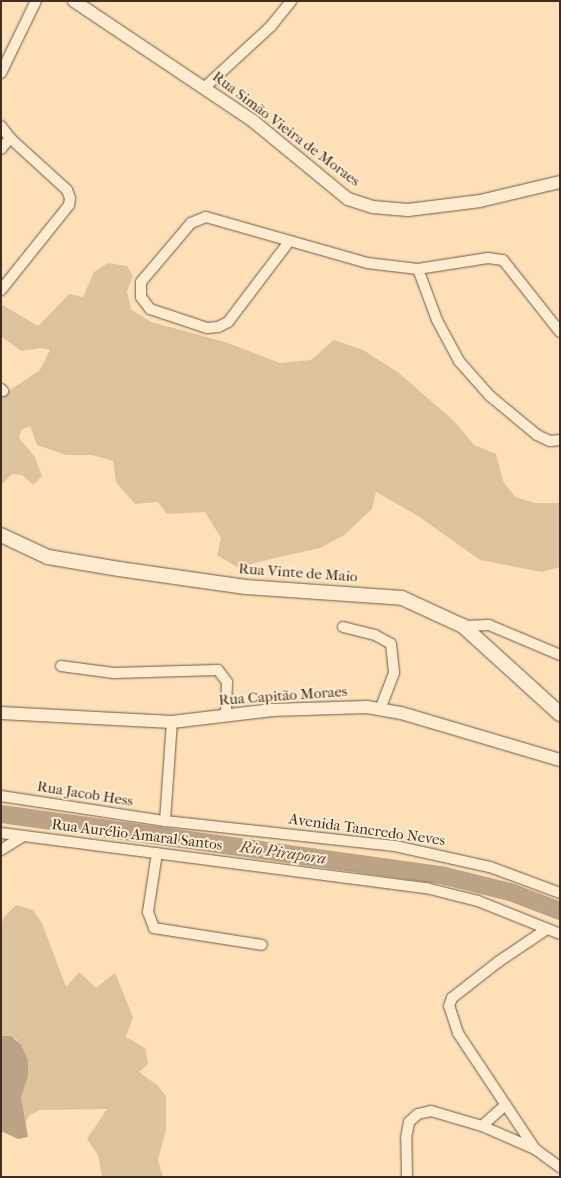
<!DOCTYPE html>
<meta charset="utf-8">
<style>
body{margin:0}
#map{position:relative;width:561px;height:1178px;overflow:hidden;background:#fde0b7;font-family:"IM FELL French Canon",serif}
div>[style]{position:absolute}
.green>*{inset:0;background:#ddc29e}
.water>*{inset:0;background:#bda385}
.river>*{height:18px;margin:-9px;padding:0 9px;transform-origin:9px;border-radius:9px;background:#bda385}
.roads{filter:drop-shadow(0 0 1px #6f5a49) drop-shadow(0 0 1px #6f5a49)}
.minor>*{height:10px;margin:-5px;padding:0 5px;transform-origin:5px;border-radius:5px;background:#feebd0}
.tertiary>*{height:12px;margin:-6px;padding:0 6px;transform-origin:6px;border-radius:6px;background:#feebd0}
.secondary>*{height:14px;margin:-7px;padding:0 7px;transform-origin:7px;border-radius:7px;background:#feebd0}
span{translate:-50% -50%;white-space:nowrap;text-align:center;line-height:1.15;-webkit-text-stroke:4px #feebd0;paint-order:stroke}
.street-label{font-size:15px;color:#402e24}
.water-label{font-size:16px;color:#5f4b3c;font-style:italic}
.frame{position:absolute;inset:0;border:2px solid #402e24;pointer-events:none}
</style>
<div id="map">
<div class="green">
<div style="clip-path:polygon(108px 263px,127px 266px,133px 276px,127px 291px,131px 309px,151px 322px,225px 342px,280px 363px,311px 360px,334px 340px,363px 350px,399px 373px,454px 421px,474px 445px,496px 454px,503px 481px,515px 497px,535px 503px,560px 503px,560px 567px,542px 572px,480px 560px,418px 516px,376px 492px,372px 509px,344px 535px,320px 548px,237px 567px,217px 555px,221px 538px,205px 512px,167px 514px,158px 502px,135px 504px,116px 482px,113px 461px,92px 455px,66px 455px,37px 445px,30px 426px,21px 430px,19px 438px,35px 457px,42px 476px,33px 485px,22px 475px,12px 474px,1px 485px,1px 396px,40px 370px,50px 350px,42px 348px,21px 351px,1px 336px,1px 304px,38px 326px,69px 294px,83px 297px,94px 272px)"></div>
<div style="clip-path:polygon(16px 905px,33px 910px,42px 923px,66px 987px,79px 972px,96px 988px,115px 973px,133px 1017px,126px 1037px,145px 1048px,148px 1064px,139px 1072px,157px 1085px,166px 1096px,166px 1130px,158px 1160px,163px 1177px,102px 1177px,98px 1155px,87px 1139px,107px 1109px,40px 1110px,30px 1115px,18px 1133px,17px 1039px,1px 1036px,1px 926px,4px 917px)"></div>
</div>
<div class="water">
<div style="clip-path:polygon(1px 1036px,11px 1036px,21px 1045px,28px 1060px,28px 1076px,21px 1097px,28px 1137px,18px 1139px,1px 1131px)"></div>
</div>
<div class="river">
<div style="left:1px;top:814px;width:448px;rotate:7.9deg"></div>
<div style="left:445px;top:876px;width:67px;rotate:13.8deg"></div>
<div style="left:510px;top:892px;width:53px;rotate:20.8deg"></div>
</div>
<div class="roads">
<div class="minor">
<div style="left:1px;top:73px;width:80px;rotate:-64.1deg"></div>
<div style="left:205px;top:87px;width:90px;rotate:-42.7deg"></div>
<div style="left:271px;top:26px;width:32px;rotate:-51deg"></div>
<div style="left:1px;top:126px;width:15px;rotate:53deg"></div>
<div style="left:10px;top:138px;width:14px;rotate:129deg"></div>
<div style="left:288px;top:243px;width:99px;rotate:127.2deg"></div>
<div style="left:228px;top:322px;width:11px;rotate:153deg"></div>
<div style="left:218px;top:327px;width:11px;rotate:175deg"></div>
<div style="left:207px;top:328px;width:60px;rotate:-161.6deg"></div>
<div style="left:150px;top:309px;width:15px;rotate:-127deg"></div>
<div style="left:141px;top:297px;width:15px;rotate:-90deg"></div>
<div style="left:141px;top:282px;width:77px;rotate:-49.7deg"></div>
<div style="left:191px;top:223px;width:16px;rotate:-22deg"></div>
<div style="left:206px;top:217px;width:167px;rotate:15.9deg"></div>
<div style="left:367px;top:263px;width:51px;rotate:6.7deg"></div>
<div style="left:418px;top:269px;width:71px;rotate:-8.9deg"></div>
<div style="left:488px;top:258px;width:15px;rotate:8deg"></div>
<div style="left:503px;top:260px;width:92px;rotate:51.6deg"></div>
<div style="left:418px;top:269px;width:54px;rotate:69.6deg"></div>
<div style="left:437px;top:320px;width:47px;rotate:61.8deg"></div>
<div style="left:459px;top:361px;width:47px;rotate:48.5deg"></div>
<div style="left:490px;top:396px;width:61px;rotate:39.7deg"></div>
<div style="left:537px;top:435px;width:14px;rotate:25deg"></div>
<div style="left:550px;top:441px;width:10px;rotate:-6deg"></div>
<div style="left:1px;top:290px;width:109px;rotate:-51.3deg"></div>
<div style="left:69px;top:205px;width:7px;rotate:-82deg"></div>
<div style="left:70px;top:198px;width:9px;rotate:-111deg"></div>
<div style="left:67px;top:190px;width:77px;rotate:-137.6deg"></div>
<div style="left:1px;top:389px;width:3px;rotate:45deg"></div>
<div style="left:463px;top:626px;width:26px;rotate:-2deg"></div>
<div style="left:489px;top:625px;width:77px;rotate:22.9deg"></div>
<div style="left:343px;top:627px;width:33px;rotate:14deg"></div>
<div style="left:375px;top:635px;width:18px;rotate:29deg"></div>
<div style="left:391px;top:644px;width:29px;rotate:84deg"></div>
<div style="left:394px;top:673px;width:39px;rotate:111deg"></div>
<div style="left:61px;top:666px;width:53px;rotate:7.5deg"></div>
<div style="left:114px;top:673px;width:104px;rotate:-1.7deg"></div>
<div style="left:218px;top:670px;width:15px;rotate:53deg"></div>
<div style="left:227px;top:682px;width:33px;rotate:92deg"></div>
<div style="left:1px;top:796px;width:166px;rotate:8.7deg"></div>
<div style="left:165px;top:821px;width:231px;rotate:6.2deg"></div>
<div style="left:395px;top:846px;width:97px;rotate:12.5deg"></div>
<div style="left:490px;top:867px;width:75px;rotate:20.4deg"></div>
<div style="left:165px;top:821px;width:99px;rotate:-86deg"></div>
<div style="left:1px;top:833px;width:429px;rotate:7.4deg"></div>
<div style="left:426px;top:888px;width:54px;rotate:14deg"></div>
<div style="left:478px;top:901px;width:88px;rotate:21.9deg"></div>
<div style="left:1px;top:850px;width:26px;rotate:-32deg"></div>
<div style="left:157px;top:853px;width:60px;rotate:98.7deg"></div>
<div style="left:148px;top:912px;width:17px;rotate:69deg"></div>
<div style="left:154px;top:928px;width:109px;rotate:8.9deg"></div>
<div style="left:482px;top:1126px;width:31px;rotate:-42deg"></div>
<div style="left:535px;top:1149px;width:139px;rotate:-123.6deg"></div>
<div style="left:458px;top:1033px;width:28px;rotate:-108deg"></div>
<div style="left:449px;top:1006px;width:9px;rotate:-69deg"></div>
<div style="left:452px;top:998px;width:58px;rotate:-38deg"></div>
<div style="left:498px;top:962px;width:59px;rotate:-34deg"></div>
<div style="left:407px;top:1177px;width:39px;rotate:-91deg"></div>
<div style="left:406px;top:1138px;width:16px;rotate:-79deg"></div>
<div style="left:409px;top:1122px;width:12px;rotate:-42deg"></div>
<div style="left:418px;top:1114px;width:13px;rotate:-13deg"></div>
<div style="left:431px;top:1111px;width:53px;rotate:16.4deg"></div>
<div style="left:482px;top:1126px;width:58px;rotate:23.5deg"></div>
<div style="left:535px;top:1149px;width:31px;rotate:36deg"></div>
</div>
<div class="tertiary">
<div style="left:74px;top:1px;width:216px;rotate:33.8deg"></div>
<div style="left:253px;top:121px;width:123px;rotate:39.4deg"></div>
<div style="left:348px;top:199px;width:26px;rotate:18deg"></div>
<div style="left:373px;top:207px;width:35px;rotate:5deg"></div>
<div style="left:408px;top:210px;width:73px;rotate:-7.1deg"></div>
<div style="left:480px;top:201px;width:82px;rotate:-13.4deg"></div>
<div style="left:1px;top:713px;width:171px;rotate:3deg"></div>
<div style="left:172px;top:722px;width:101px;rotate:-6.8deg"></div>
<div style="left:272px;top:710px;width:95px;rotate:-1.8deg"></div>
<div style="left:367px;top:707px;width:35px;rotate:10deg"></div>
<div style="left:401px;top:713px;width:166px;rotate:16.5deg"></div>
</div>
<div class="secondary">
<div style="left:1px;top:535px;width:52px;rotate:25.1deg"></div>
<div style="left:48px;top:557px;width:72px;rotate:9.6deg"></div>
<div style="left:119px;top:569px;width:128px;rotate:8.1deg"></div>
<div style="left:246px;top:587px;width:156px;rotate:4deg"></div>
<div style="left:402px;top:598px;width:67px;rotate:24.7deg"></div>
<div style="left:463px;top:626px;width:131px;rotate:42.2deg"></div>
</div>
</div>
<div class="street-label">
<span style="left:286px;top:129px;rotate:37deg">Rua Simão Vieira de Moraes</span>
<span style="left:298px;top:573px;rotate:4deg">Rua Vinte de Maio</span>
<span style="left:283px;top:696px;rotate:-4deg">Rua Capitão Moraes</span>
<span style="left:85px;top:794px;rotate:9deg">Rua Jacob Hess</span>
<span style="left:367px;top:830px;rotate:8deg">Avenida Tancredo Neves</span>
<span style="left:137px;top:835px;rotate:7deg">Rua Aurélio Amaral Santos</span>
</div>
<div class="water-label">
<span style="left:283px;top:853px;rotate:8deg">Rio Pirapora</span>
</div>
<div class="frame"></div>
</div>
